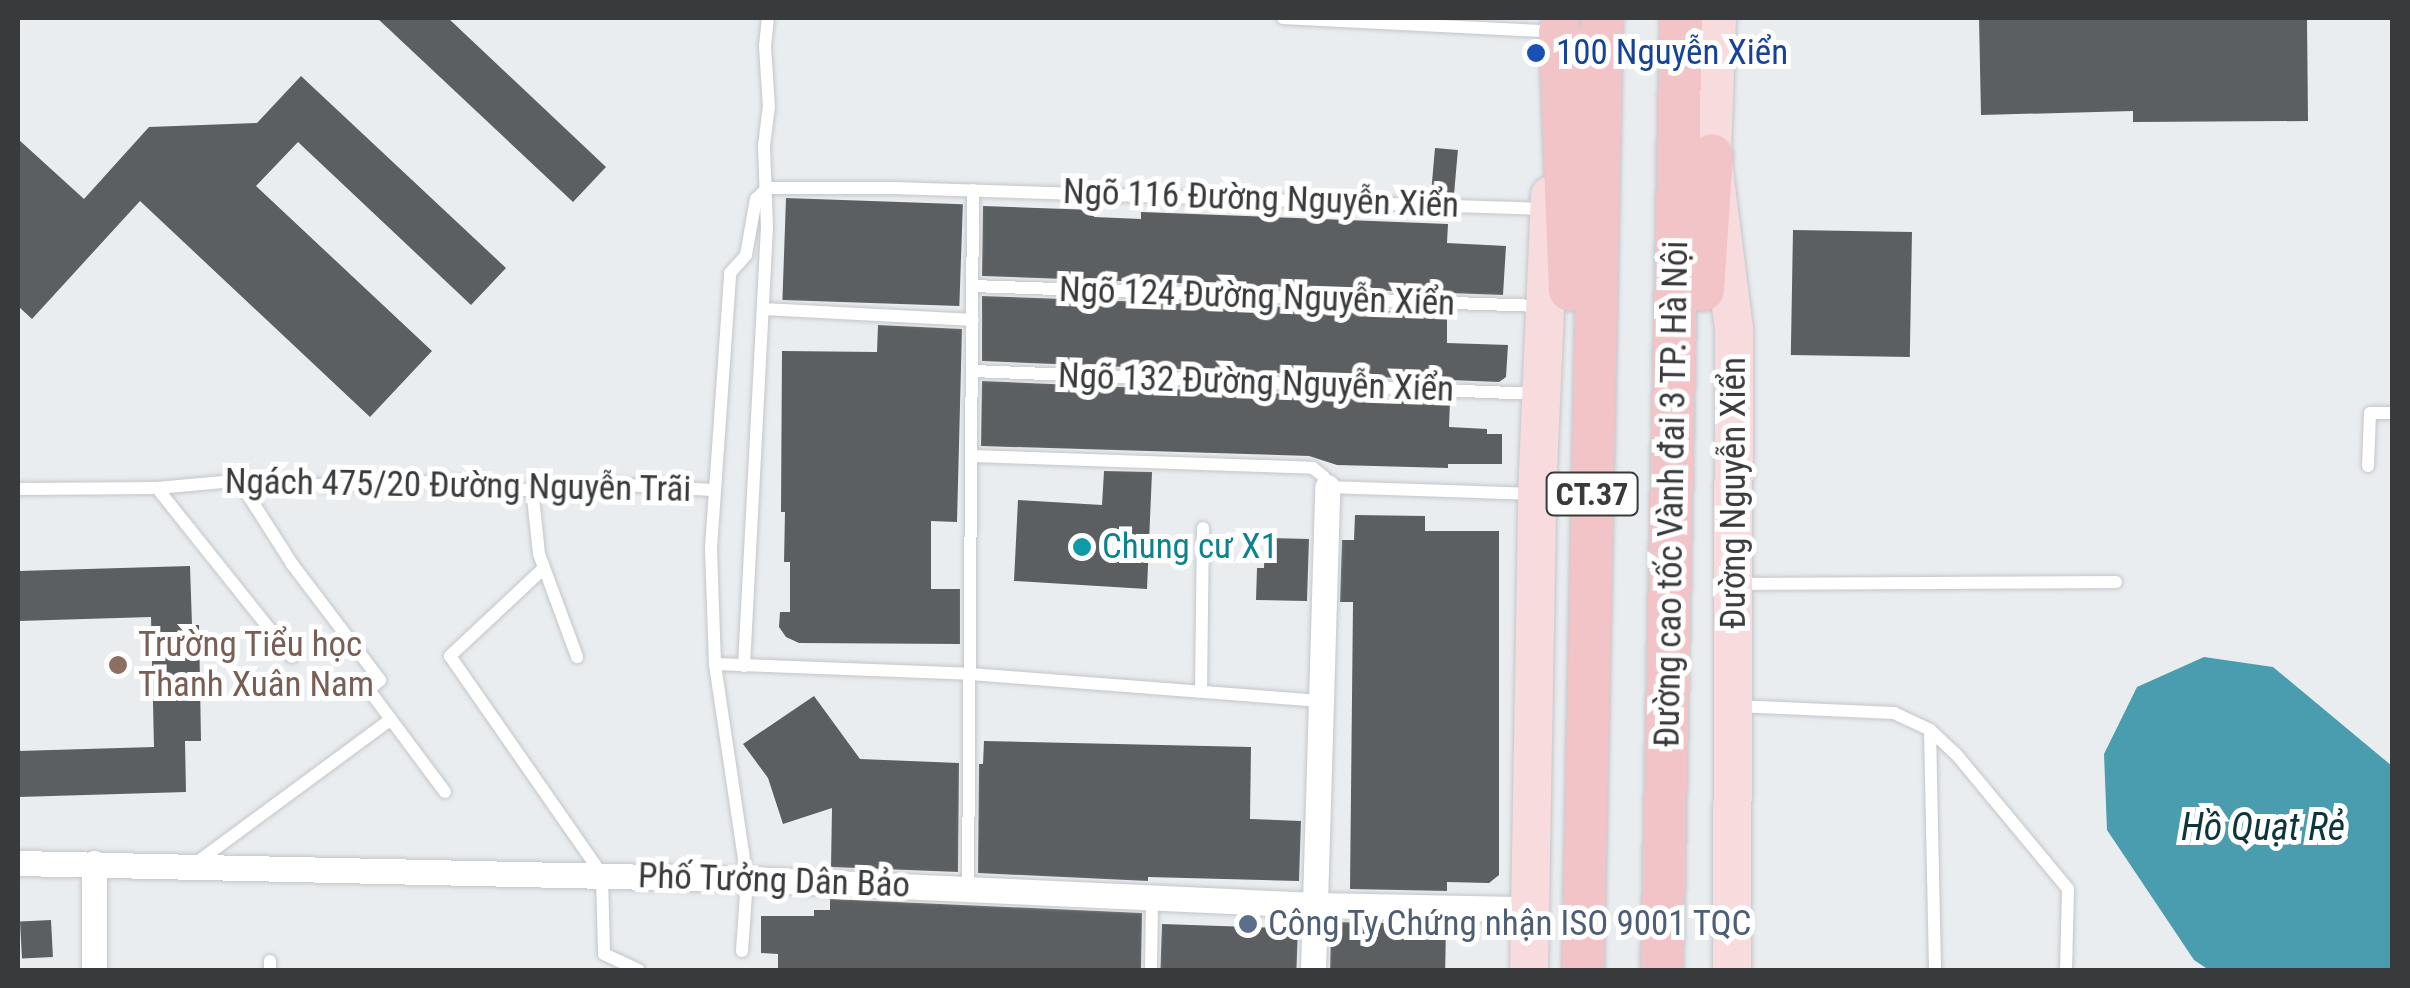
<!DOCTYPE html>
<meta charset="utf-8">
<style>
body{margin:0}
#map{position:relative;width:2410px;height:988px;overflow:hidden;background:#eaedf0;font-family:"Roboto Condensed",sans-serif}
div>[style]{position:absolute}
.water>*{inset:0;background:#4a9dae}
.building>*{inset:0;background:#5c5f61;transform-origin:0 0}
.roads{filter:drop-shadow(0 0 2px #c3c6c9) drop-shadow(0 0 2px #c3c6c9)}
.service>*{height:12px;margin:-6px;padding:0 6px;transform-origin:6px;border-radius:6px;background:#fff}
.minor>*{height:25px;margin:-12.5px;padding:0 12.5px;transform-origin:12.5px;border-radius:12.5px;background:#fff}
.primary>*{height:38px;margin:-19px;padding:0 19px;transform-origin:19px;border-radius:19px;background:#f7dbdd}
.motorway>*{height:42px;margin:-21px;padding:0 21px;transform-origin:21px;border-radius:21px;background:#f2c3c7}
.dots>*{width:28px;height:28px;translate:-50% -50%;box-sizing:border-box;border:5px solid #fff;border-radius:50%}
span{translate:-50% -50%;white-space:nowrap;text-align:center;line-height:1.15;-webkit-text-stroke:10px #fff;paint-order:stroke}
.shield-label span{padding:2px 8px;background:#fff;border:2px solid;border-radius:8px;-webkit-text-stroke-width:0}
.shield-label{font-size:32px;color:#393a3b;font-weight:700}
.transit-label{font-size:35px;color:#164399}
.left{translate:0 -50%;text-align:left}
.street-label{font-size:35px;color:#393a3b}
.culture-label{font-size:35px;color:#0d838f}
.education-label{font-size:35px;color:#785e54}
.service-label{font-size:35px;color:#4e5e75}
.water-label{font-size:38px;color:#0c353c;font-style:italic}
.frame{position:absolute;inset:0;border:20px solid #393a3b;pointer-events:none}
</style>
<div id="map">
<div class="water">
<div style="clip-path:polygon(2204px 657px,2273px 667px,2392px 766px,2392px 970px,2209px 970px,2194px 960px,2107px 830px,2104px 754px,2137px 687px)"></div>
</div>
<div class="building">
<div style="clip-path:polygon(377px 18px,448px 18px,606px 167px,573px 202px)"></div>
<div style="clip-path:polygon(1979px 18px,2307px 18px,2308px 121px,2133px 122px,2133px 111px,1981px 115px)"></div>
<div style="clip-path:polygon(301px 76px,506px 268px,471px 305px,298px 142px,256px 186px,432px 351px,370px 417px,140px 201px,32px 319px,18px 306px,18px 139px,84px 199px,149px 127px,257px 123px)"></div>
<div style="left:1435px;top:148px;width:23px;height:47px;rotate:5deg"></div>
<div style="left:786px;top:198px;width:177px;height:102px;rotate:2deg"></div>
<div style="clip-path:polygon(983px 206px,1094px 210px,1094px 217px,1141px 219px,1141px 212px,1448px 224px,1447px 243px,1506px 246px,1503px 295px,982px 276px)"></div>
<div style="left:1793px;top:230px;width:119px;height:125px;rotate:1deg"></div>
<div style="clip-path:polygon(982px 296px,1447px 313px,1447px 343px,1508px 345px,1506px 377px,1499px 382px,982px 361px)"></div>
<div style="clip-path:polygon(878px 325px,962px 329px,957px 522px,931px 521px,931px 589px,960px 589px,960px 644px,799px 643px,786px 637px,779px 627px,780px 612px,790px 612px,790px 562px,784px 562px,785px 512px,781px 512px,782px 351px,877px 352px)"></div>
<div style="clip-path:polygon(982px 381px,1450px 401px,1449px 427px,1487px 429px,1487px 434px,1502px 434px,1502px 464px,1448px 464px,1448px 468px,1337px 465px,1309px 456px,981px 446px)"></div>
<div style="clip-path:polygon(1104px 471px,1152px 472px,1147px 589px,1014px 581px,1018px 500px,1102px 505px)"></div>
<div style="clip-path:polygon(1355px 515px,1425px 516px,1425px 531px,1499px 531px,1499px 875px,1489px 883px,1447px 882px,1447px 891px,1350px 889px,1353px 602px,1340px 602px,1342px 540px,1354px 540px)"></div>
<div style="clip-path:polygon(1265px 538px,1309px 539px,1307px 601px,1256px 600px,1257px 568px,1264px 568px)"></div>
<div style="clip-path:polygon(190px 566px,192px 625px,199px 625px,201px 741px,185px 741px,186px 792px,18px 797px,18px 751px,154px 747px,151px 617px,18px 621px,18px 571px)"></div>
<div style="clip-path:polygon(814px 696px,860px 759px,959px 763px,958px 872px,831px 867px,832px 808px,783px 824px,768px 778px,743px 744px)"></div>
<div style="clip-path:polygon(984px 741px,1251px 747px,1250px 819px,1301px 821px,1299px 881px,1148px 877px,1148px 881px,978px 873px,979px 764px,983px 764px)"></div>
<div style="clip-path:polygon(830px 899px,1142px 913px,1141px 970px,778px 970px,778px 954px,761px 953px,761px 916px,814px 916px,814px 910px,830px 910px)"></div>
<div style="left:51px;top:920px;width:37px;height:31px;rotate:87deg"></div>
<div style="left:1331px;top:922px;width:115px;height:48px;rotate:1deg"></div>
<div style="left:1162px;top:924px;width:136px;height:46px;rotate:2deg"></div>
</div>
<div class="roads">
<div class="service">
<div style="left:1283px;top:18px;width:272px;rotate:2.9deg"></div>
<div style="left:768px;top:188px;width:125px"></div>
<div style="left:893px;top:188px;width:654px;rotate:1.84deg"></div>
<div style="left:972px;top:286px;width:568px;rotate:2.02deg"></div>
<div style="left:764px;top:309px;width:209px;rotate:3deg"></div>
<div style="left:973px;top:371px;width:562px;rotate:2.34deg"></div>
<div style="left:973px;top:456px;width:340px;rotate:2deg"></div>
<div style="left:1313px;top:468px;width:14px;rotate:39deg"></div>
<div style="left:1324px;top:477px;width:10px;rotate:73deg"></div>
<div style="left:1327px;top:487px;width:208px;rotate:1.9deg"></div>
<div style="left:2368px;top:466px;width:53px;rotate:-87.8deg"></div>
<div style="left:2370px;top:413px;width:22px"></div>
<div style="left:243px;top:487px;width:91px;rotate:57.5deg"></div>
<div style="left:292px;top:564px;width:146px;rotate:52.8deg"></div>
<div style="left:380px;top:680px;width:15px;rotate:138deg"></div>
<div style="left:369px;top:690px;width:127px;rotate:53.3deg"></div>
<div style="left:157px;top:488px;width:216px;rotate:51.4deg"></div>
<div style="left:532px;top:488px;width:66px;rotate:83.9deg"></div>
<div style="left:539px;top:554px;width:110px;rotate:69.7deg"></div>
<div style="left:18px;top:489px;width:139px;rotate:-0.4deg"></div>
<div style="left:157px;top:488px;width:66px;rotate:-5.2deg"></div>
<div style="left:223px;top:482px;width:21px;rotate:14deg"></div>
<div style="left:243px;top:487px;width:230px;rotate:-1.5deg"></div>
<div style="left:473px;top:481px;width:25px;rotate:26deg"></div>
<div style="left:496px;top:492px;width:112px;rotate:-4.1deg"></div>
<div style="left:608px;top:484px;width:105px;rotate:3.3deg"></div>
<div style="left:544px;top:568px;width:129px;rotate:136.9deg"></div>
<div style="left:450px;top:656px;width:267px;rotate:55.2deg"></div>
<div style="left:602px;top:875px;width:79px;rotate:88.5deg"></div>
<div style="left:604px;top:954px;width:38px;rotate:25deg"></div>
<div style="left:1739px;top:584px;width:377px;rotate:-0.3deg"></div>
<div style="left:715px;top:664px;width:255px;rotate:2.2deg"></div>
<div style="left:970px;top:674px;width:352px;rotate:4.4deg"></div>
<div style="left:744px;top:666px;width:439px;rotate:-87deg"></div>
<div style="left:767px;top:228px;width:82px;rotate:-92.1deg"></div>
<div style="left:764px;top:146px;width:38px;rotate:-83deg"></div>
<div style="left:769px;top:108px;width:62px;rotate:-93.7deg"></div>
<div style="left:765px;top:46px;width:28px;rotate:-84deg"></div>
<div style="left:1201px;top:691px;width:163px;rotate:-89.3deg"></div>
<div style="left:1736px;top:706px;width:158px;rotate:2.5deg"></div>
<div style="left:1894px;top:713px;width:40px;rotate:25deg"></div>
<div style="left:1930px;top:730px;width:35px;rotate:43deg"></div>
<div style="left:1956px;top:754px;width:175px;rotate:50.3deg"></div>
<div style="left:2068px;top:889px;width:81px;rotate:91.4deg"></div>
<div style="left:1930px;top:730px;width:240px;rotate:88.8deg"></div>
<div style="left:196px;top:863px;width:242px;rotate:-36.4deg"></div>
<div style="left:968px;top:888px;width:698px;rotate:-89.59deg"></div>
<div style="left:742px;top:951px;width:72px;rotate:-86deg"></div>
<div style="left:747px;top:879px;width:217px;rotate:-98.5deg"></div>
<div style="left:715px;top:664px;width:116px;rotate:-92deg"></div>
<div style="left:711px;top:548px;width:276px;rotate:-86deg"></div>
<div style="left:730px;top:273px;width:24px;rotate:-48deg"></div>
<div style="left:746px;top:255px;width:57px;rotate:-79.9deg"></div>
<div style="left:756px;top:199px;width:16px;rotate:-43deg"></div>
<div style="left:270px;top:961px;width:9px;rotate:90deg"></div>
<div style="left:1151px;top:970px;width:73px;rotate:-89.2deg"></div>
</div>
<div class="minor">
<div style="left:18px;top:863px;width:729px;rotate:1.26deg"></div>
<div style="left:747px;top:879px;width:569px;rotate:2.62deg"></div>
<div style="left:1315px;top:905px;width:215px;rotate:1.1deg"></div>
<div style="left:94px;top:863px;width:107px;rotate:90deg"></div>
<div style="left:1313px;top:970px;width:483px;rotate:-88.3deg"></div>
</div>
<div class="primary">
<div style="left:1717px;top:18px;width:137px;rotate:92.1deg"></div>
<div style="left:1712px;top:155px;width:174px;rotate:82.8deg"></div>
<div style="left:1734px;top:328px;width:642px;rotate:90.18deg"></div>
<div style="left:1529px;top:970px;width:476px;rotate:-89deg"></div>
<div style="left:1537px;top:494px;width:299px;rotate:-87.5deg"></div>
</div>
<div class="motorway">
<div style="left:1560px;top:32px;width:258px;rotate:87.8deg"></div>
<div style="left:1703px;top:290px;width:135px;rotate:-86.2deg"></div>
<div style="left:1583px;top:970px;width:952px;rotate:-88.86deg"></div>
<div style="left:1662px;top:970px;width:952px;rotate:-88.86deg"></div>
</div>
</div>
<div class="dots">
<div style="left:1536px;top:53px;background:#1a4fb4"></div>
<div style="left:1082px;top:547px;background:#0f9aa8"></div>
<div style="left:118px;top:665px;background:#8d6e63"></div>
<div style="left:1248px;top:924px;background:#5c6f8a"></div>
</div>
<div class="shield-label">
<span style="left:1592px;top:494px">CT.37</span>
</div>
<div class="transit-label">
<span class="left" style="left:1556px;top:53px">100 Nguyễn Xiển</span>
</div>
<div class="street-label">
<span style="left:1261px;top:199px;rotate:2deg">Ngõ 116 Đường Nguyễn Xiển</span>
<span style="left:1257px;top:297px;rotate:2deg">Ngõ 124 Đường Nguyễn Xiển</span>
<span style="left:1256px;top:383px;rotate:2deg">Ngõ 132 Đường Nguyễn Xiển</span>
<span style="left:458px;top:486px;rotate:1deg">Ngách 475/20 Đường Nguyễn Trãi</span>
<span style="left:1734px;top:493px;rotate:-90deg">Đường Nguyễn Xiển</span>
<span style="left:1672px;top:494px;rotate:-89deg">Đường cao tốc Vành đai 3 TP. Hà Nội</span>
<span style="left:774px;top:881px;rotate:2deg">Phố Tưởng Dân Bảo</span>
</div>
<div class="culture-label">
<span class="left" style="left:1102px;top:547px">Chung cư X1</span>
</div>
<div class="education-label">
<span class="left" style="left:138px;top:665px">Trường Tiểu học<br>Thanh Xuân Nam</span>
</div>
<div class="service-label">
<span class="left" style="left:1268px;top:924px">Công Ty Chứng nhận ISO 9001 TQC</span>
</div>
<div class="water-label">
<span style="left:2263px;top:828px">Hồ Quạt Rẻ</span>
</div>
<div class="frame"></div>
</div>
